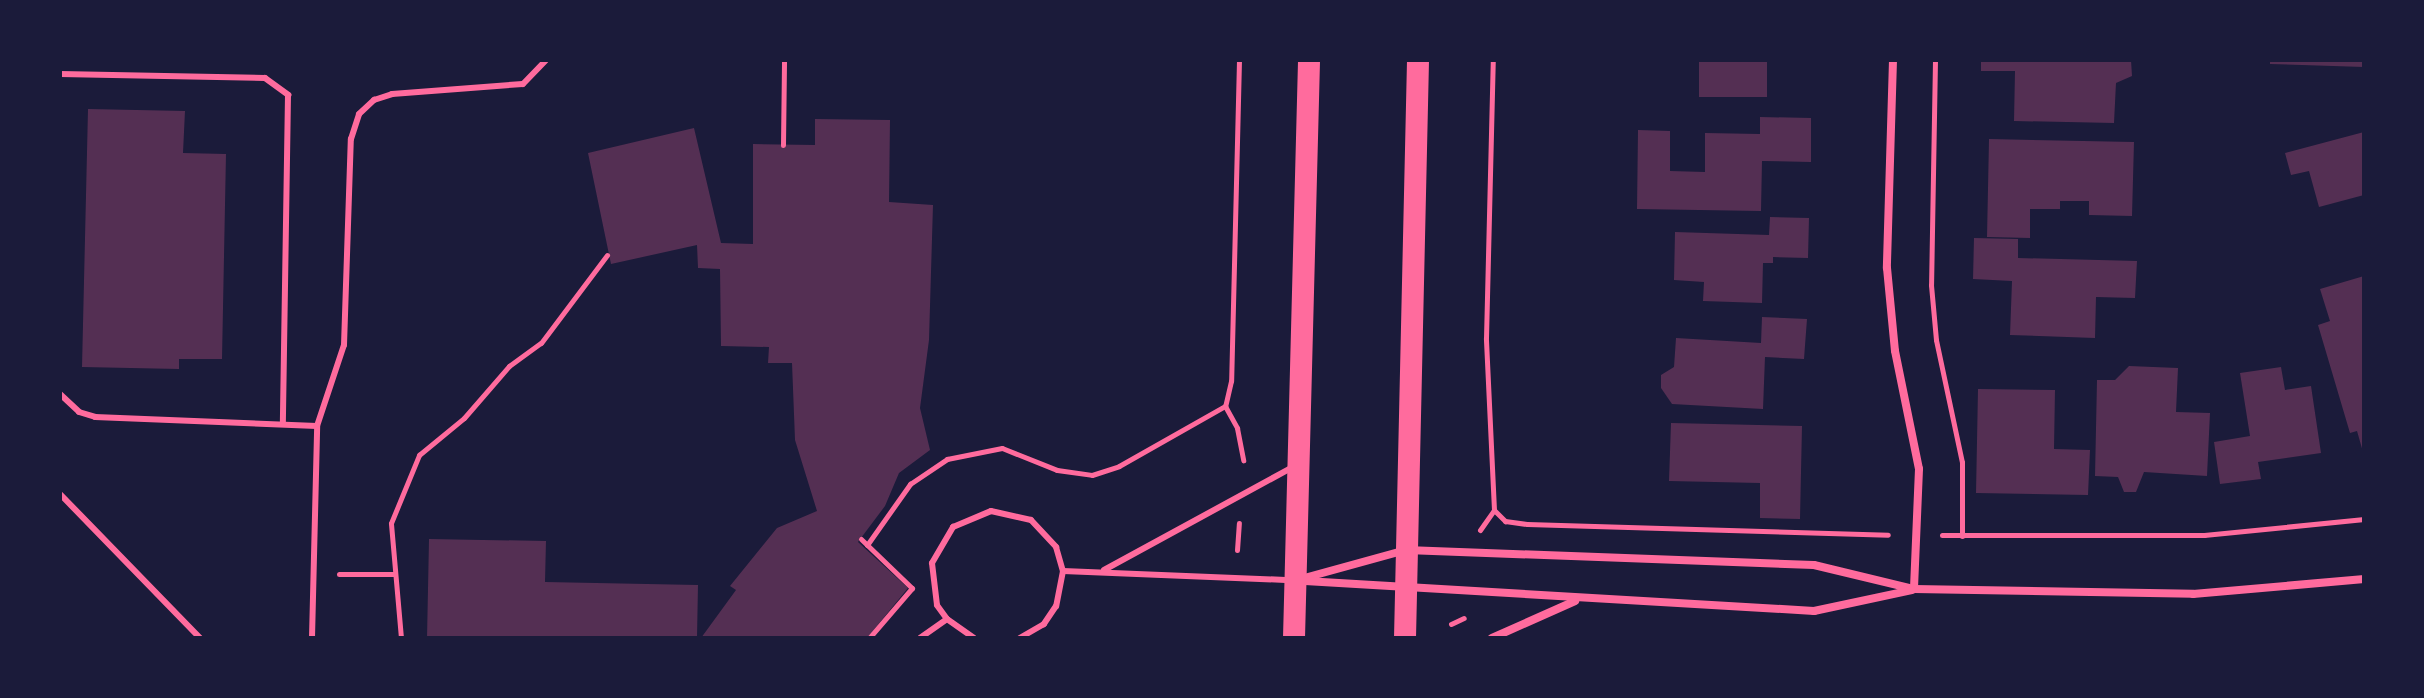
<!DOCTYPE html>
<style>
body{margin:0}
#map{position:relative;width:2424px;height:698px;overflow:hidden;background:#1b1b3a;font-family:Figtree,sans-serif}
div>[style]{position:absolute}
.building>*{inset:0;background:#542f53;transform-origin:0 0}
.path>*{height:5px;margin:-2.5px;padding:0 2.5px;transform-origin:2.5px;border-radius:2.5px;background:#ff6b9d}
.service>*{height:6px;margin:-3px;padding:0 3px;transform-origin:3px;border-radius:3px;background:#ff6b9d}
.minor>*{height:8px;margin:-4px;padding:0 4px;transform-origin:4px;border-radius:4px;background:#ff6b9d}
.trunk>*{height:22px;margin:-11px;padding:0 11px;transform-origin:11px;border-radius:11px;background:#ff6b9d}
span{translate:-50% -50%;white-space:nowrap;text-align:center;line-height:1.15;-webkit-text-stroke:6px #1b1b3a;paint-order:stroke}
.frame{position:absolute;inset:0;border:62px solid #1b1b3a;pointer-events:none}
</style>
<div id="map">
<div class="building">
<div style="left:1699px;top:60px;width:68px;height:37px"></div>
<div style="clip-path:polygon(1981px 60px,2131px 60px,2132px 76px,2116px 83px,2114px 123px,2014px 121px,2015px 71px,1981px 71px)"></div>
<div style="clip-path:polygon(2270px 60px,2364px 60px,2364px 67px,2270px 64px)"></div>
<div style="clip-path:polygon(88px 109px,185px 111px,183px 153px,226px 154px,222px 359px,179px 359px,179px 369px,82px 367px)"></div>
<div style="clip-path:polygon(1760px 117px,1811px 118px,1811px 162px,1762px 161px,1761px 211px,1637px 209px,1638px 130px,1670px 131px,1670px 171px,1705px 172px,1705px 133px,1760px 134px)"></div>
<div style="clip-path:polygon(815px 119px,890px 120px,889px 202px,933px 205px,929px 340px,920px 408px,930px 450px,899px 473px,885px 506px,858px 542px,908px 588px,867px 638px,701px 638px,736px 590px,730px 586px,777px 528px,817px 511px,795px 440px,792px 363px,768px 363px,769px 347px,721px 346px,720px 269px,698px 268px,697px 245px,611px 264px,588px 153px,694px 128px,721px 243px,753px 244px,753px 144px,815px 145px)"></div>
<div style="clip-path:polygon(2364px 132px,2364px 195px,2319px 207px,2309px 171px,2291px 175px,2285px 153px)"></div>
<div style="clip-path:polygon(1989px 139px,2134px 142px,2132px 216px,2089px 215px,2089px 201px,2060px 201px,2060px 209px,2030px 209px,2030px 238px,1987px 237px)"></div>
<div style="clip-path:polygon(1770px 217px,1809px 218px,1808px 258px,1773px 257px,1773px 263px,1763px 263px,1762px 303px,1703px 301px,1704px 282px,1674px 280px,1675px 232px,1769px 235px)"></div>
<div style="clip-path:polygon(1974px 238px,2018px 239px,2018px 258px,2137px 261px,2135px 298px,2096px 297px,2095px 338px,2010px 335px,2012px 281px,1973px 279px)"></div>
<div style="clip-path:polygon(2364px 276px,2364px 452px,2363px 452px,2357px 431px,2350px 433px,2318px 325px,2330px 321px,2320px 289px)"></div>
<div style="clip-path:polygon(1762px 317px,1807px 319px,1804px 359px,1765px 357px,1763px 409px,1672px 404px,1661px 388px,1661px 375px,1674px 367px,1676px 338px,1761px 343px)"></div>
<div style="clip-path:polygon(2129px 366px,2178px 368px,2176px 412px,2210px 413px,2207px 476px,2144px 472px,2136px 492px,2124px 492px,2118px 477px,2095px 476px,2097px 380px,2115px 380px)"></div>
<div style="clip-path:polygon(2281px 367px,2285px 390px,2311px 386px,2321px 453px,2258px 462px,2261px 479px,2220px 484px,2214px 442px,2250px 436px,2240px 373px)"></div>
<div style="clip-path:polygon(1978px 389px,2055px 390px,2054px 449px,2090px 450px,2088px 495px,1976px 493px)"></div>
<div style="clip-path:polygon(1671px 423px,1802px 426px,1800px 519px,1760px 518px,1760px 483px,1669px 481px)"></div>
<div style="clip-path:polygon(429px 539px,546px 541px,545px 582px,698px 585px,697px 638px,427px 638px)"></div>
</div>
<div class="path">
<div style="left:1239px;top:60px;width:321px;rotate:91.4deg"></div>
<div style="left:1231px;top:381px;width:26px;rotate:103deg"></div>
<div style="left:1225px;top:406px;width:25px;rotate:61deg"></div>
<div style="left:1237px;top:428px;width:33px;rotate:79deg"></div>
<div style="left:1935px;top:60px;width:225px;rotate:91deg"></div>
<div style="left:1931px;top:285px;width:55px;rotate:84.8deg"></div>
<div style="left:1936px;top:340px;width:125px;rotate:78deg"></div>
<div style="left:1962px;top:462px;width:74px;rotate:90deg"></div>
<div style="left:783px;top:145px;width:85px;rotate:-89.3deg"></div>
<div style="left:1494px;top:510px;width:16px;rotate:45deg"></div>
<div style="left:1505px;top:521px;width:22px;rotate:8deg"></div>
<div style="left:1527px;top:524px;width:361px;rotate:1.7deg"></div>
<div style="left:1480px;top:530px;width:24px;rotate:-55deg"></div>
<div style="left:1494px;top:510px;width:172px;rotate:-92.7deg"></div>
<div style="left:1486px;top:338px;width:278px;rotate:-88.6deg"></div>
<div style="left:1942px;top:535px;width:262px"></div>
<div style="left:2204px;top:535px;width:161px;rotate:-5.7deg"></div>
<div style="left:861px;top:539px;width:71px;rotate:43.9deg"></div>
<div style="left:912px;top:588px;width:66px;rotate:130.7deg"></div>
<div style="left:867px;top:545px;width:75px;rotate:-54.8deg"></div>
<div style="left:910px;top:484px;width:45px;rotate:-34deg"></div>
<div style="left:947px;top:459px;width:56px;rotate:-11.3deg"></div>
<div style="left:1002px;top:448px;width:59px;rotate:21.8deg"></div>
<div style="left:1057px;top:470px;width:35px;rotate:8deg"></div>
<div style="left:1092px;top:475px;width:28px;rotate:-18deg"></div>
<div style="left:1119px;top:466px;width:122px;rotate:-29.5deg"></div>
<div style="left:1237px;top:550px;width:27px;rotate:-86deg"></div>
<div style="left:339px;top:574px;width:55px"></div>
<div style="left:1451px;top:624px;width:14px;rotate:-25deg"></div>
<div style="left:401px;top:638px;width:115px;rotate:-95deg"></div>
<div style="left:391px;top:523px;width:74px;rotate:-67.6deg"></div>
<div style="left:419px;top:455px;width:58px;rotate:-39.4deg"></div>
<div style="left:464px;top:418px;width:69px;rotate:-49.1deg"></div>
<div style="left:509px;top:366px;width:39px;rotate:-36deg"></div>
<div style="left:541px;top:343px;width:110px;rotate:-53.1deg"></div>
</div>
<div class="service">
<div style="left:60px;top:74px;width:205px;rotate:1.1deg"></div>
<div style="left:265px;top:78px;width:29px;rotate:36deg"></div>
<div style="left:288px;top:95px;width:329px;rotate:90.9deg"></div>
<div style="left:60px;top:394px;width:26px;rotate:43deg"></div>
<div style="left:79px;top:412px;width:17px;rotate:17deg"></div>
<div style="left:95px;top:417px;width:222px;rotate:2.3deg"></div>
<div style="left:60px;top:494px;width:201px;rotate:45.8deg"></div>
<div style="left:1104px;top:570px;width:217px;rotate:-28.6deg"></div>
<div style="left:1063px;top:571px;width:228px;rotate:2.3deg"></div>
<div style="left:312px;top:638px;width:212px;rotate:-88.6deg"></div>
<div style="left:317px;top:426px;width:85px;rotate:-71.6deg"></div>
<div style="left:344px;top:345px;width:206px;rotate:-88.1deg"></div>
<div style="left:351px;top:139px;width:26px;rotate:-72deg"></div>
<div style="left:359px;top:114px;width:21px;rotate:-43deg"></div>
<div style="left:374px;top:100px;width:19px;rotate:-18deg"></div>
<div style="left:392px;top:94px;width:131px;rotate:-4.4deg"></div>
<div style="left:523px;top:84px;width:33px;rotate:-46deg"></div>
<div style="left:920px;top:638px;width:33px;rotate:-35deg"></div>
<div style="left:974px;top:638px;width:33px;rotate:-145deg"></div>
<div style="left:947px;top:619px;width:17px;rotate:-126deg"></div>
<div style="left:937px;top:605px;width:42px;rotate:-96.8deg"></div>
<div style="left:932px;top:563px;width:42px;rotate:-59.7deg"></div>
<div style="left:953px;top:527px;width:41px;rotate:-22.8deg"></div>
<div style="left:991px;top:511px;width:41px;rotate:12.7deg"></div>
<div style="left:1031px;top:520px;width:37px;rotate:47deg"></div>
<div style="left:1056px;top:547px;width:25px;rotate:74deg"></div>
<div style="left:1063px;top:571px;width:36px;rotate:101deg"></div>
<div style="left:1056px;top:606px;width:22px;rotate:124deg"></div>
<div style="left:1044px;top:624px;width:28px;rotate:150deg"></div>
</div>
<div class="minor">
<div style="left:1893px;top:60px;width:208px;rotate:91.7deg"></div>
<div style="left:1887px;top:268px;width:83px;rotate:84.5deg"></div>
<div style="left:1895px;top:351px;width:120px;rotate:78.5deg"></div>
<div style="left:1919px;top:469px;width:120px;rotate:92.4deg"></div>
<div style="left:1297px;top:580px;width:113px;rotate:-15.4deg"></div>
<div style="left:1406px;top:550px;width:408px;rotate:2.1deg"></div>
<div style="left:1814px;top:565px;width:103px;rotate:13.5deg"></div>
<div style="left:1914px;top:589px;width:279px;rotate:1deg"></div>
<div style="left:2193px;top:594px;width:172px;rotate:-5deg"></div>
<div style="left:1305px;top:581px;width:510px;rotate:3.37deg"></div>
<div style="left:1814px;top:611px;width:100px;rotate:-12.1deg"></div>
<div style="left:1492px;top:638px;width:91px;rotate:-24deg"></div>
</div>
<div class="trunk">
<div style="left:1294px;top:638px;width:578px;rotate:-88.51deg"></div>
<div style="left:1405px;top:638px;width:578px;rotate:-88.71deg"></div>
</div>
<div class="frame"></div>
</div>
